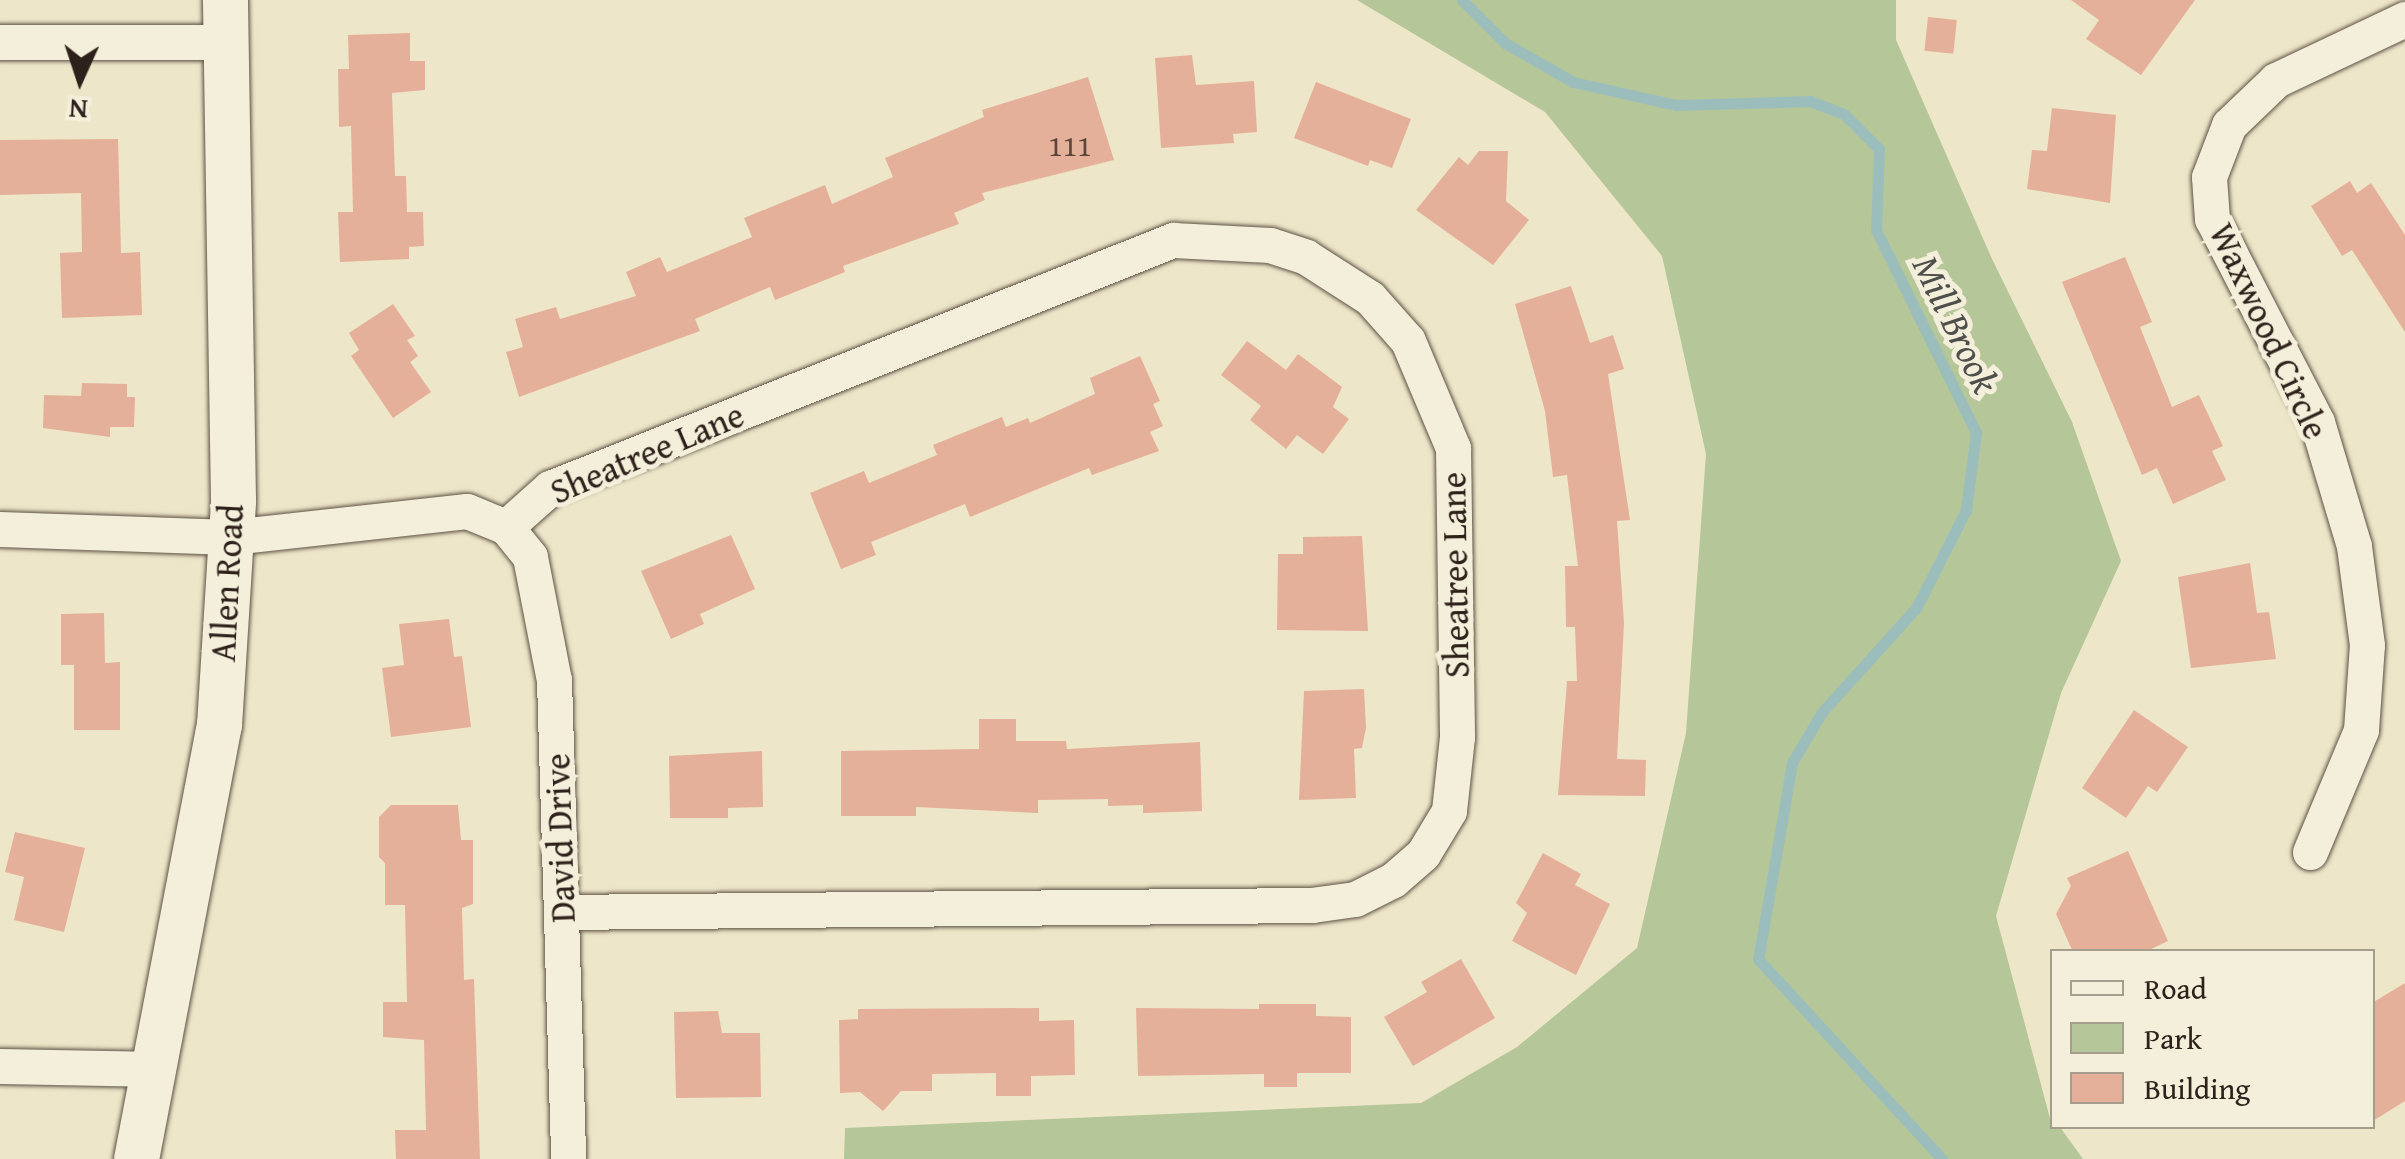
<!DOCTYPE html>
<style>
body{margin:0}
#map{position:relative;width:2405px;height:1159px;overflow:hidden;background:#eee6c8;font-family:"Gentium Book Plus",serif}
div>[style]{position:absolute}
.green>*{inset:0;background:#b5c698}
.stream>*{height:11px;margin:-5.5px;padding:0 5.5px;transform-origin:5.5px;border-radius:5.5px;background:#9bbebd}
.building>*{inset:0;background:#e5b099;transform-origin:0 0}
.roads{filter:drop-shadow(0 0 2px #5e5246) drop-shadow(0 0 2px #5e5246)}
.minor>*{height:35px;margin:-17.5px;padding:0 17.5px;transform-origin:17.5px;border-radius:17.5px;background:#f4efdb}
.tertiary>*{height:45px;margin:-22.5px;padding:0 22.5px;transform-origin:22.5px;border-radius:22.5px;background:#f4efdb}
span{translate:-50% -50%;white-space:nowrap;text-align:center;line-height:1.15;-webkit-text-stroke:10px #f4efdb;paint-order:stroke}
.number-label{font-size:30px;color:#5c453a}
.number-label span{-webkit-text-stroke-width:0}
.street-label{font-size:35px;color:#2e211b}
.water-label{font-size:38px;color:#4f504c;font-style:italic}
.legend{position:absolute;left:2050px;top:949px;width:325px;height:180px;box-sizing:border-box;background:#f4efdb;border:2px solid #a59d8e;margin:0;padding:12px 18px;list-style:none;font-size:30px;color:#2e211b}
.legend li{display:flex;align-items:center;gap:20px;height:50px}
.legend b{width:50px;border:2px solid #a59d8e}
.north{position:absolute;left:30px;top:30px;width:100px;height:100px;-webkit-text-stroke:8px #f4efdb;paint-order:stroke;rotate:183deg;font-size:28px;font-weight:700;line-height:40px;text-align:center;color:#2e211b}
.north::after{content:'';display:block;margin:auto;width:35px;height:45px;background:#2e211b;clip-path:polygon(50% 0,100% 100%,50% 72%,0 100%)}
</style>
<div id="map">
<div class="green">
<div style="clip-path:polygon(1357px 0,1896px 0,1896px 40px,1992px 259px,2072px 422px,2121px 561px,2061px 693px,1996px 916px,2052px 1126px,2060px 1127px,2083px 1159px,844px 1159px,845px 1128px,1421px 1103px,1517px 1047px,1637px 948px,1686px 733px,1706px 454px,1662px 256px,1545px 112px)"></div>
</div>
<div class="stream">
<div style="left:1462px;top:0;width:61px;rotate:45deg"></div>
<div style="left:1505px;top:43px;width:78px;rotate:29.8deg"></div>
<div style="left:1573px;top:82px;width:106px;rotate:12.6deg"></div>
<div style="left:1676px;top:105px;width:134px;rotate:-1.7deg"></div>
<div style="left:1810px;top:101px;width:36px;rotate:21deg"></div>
<div style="left:1844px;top:114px;width:49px;rotate:45deg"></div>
<div style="left:1879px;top:149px;width:81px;rotate:92.1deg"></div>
<div style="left:1876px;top:230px;width:225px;rotate:63.7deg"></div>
<div style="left:1976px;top:432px;width:79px;rotate:97.3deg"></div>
<div style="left:1966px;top:510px;width:110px;rotate:117deg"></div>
<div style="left:1916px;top:608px;width:140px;rotate:132.1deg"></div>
<div style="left:1822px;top:712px;width:59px;rotate:120.5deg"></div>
<div style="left:1792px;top:763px;width:199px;rotate:99.8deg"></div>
<div style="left:1758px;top:959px;width:272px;rotate:47.4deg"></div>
</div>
<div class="building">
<div style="clip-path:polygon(2071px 0,2195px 0,2141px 75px,2086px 39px,2099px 20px)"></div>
<div style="left:1928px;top:17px;width:29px;height:34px;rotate:6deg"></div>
<div style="clip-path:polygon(410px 33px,410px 61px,425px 61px,425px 90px,392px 93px,395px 176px,406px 176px,407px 212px,423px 212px,424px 246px,409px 247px,409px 259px,340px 262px,338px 212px,353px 212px,351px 126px,339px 127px,338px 69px,349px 69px,348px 35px)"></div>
<div style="clip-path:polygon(1192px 55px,1196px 85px,1254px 81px,1257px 132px,1233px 134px,1234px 143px,1161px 148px,1155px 58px)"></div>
<div style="clip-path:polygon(1088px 77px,1114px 160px,982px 193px,985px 200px,954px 213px,959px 224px,843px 266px,845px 272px,775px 300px,770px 287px,695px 319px,700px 331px,519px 397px,506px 352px,523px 347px,515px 319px,556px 307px,560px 319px,636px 296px,626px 272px,660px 257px,667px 272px,752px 237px,744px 218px,825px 185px,832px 204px,893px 177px,885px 158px,984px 117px,982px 110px)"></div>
<div style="clip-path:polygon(1316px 82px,1411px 119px,1392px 168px,1370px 160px,1368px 166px,1294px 138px)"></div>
<div style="clip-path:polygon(2052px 108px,2116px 115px,2110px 203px,2027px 189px,2032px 150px,2047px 151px)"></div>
<div style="clip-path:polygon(118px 139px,121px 253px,140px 252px,142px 315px,62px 318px,60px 253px,82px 252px,81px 193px,0 195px,0 140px)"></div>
<div style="clip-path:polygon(1479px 151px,1508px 151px,1506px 201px,1529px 220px,1493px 265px,1416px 210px,1459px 157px,1468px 165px)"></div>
<div style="clip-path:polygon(2350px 181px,2357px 193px,2371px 183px,2405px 235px,2405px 332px,2352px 250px,2342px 256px,2311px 206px)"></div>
<div style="clip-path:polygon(2125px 257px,2152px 322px,2140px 327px,2172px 407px,2199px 395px,2223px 446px,2212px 451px,2226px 480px,2173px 504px,2157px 468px,2142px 475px,2062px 282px)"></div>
<div style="clip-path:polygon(1571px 286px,1590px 343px,1613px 335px,1624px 369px,1608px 374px,1630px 520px,1617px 521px,1624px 623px,1617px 759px,1646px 760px,1645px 796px,1558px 795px,1567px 681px,1577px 681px,1575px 627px,1566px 627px,1565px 566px,1578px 566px,1567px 475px,1553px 477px,1545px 411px,1515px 304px)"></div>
<div style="clip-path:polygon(393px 304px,415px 336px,407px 340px,418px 356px,410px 362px,431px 392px,393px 418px,351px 356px,359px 350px,349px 333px)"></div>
<div style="clip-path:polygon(1247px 341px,1286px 370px,1298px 354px,1342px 387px,1333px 407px,1349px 419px,1323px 454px,1297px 435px,1286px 449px,1250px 420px,1261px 406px,1221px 375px)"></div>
<div style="clip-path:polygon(1140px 356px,1160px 401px,1153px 404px,1163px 426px,1150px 432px,1159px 451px,1092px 475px,1089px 468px,970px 517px,965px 504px,871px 542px,876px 555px,841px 569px,810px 493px,864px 471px,869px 483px,937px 455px,933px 445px,1002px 417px,1006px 427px,1028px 418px,1030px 423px,1095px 394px,1090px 378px)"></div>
<div style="clip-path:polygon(82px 383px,127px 384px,127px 397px,135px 397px,134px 427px,110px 427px,110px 437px,43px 428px,44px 395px,81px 396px)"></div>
<div style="clip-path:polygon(731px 535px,755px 589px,700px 614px,704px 624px,671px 639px,641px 571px)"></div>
<div style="clip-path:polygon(1362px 536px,1368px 631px,1277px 630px,1278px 554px,1303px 554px,1303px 537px)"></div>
<div style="clip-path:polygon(2250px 563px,2257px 613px,2269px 612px,2276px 659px,2191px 668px,2178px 577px)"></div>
<div style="clip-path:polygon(104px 613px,105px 663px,120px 662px,120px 730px,74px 730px,74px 665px,61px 665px,61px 614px)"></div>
<div style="clip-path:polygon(449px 619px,454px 657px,462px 656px,471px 727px,391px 737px,382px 668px,404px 665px,399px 624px)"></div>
<div style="clip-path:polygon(1364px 689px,1366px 728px,1362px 748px,1354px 749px,1356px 798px,1299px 800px,1304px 691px)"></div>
<div style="clip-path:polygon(2134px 710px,2188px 747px,2157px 792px,2148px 786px,2126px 818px,2082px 788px)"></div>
<div style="clip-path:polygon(979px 719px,1016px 719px,1016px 741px,1066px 741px,1067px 749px,1200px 742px,1202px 811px,1143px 813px,1143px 805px,1108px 806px,1108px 799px,1038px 800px,1038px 813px,916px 807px,916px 816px,841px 816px,841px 751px,979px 749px)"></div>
<div style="clip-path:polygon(762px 751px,763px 807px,728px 808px,728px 818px,670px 818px,669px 756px)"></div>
<div style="clip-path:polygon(391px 805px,458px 805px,461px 840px,473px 840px,473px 904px,462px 908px,464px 980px,474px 979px,480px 1159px,396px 1159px,395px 1130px,426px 1130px,424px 1040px,383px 1037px,383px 1002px,407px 1002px,405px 905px,385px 905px,385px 863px,379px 857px,379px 817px)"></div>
<div style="clip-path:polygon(15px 832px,85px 848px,64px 932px,14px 920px,24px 877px,5px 872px)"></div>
<div style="clip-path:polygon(2128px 851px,2168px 941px,2145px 952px,2073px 952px,2056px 914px,2071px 886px,2067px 878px)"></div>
<div style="clip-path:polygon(1543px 853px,1581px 874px,1575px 885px,1610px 904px,1576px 975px,1512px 941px,1527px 913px,1516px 903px)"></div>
<div style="clip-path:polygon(1461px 959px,1495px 1018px,1413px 1066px,1384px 1017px,1427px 992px,1421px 982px)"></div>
<div style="clip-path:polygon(2405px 983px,2405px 1101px,2373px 1121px,2372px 1003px)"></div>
<div style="clip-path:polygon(1259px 1004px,1316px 1004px,1316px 1016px,1351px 1017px,1351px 1073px,1297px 1073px,1297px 1087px,1264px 1087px,1264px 1074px,1138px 1076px,1136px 1008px,1259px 1009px)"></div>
<div style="clip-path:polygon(1039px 1008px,1039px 1021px,1074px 1020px,1075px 1075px,1031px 1076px,1031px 1096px,996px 1096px,996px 1073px,932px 1074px,932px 1091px,901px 1091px,883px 1111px,860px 1092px,840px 1093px,839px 1020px,858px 1019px,858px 1009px)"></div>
<div style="clip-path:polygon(718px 1011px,722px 1033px,760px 1033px,761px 1097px,676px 1098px,674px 1012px)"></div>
</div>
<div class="roads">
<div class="minor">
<div style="left:0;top:42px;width:226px"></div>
<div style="left:506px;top:527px;width:59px;rotate:-41.6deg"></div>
<div style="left:550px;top:488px;width:671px;rotate:-21.71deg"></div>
<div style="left:1173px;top:240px;width:97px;rotate:3deg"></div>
<div style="left:1270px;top:245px;width:38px;rotate:18deg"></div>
<div style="left:1306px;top:257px;width:76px;rotate:32.6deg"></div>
<div style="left:1370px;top:298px;width:57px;rotate:48.5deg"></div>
<div style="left:1408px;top:341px;width:116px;rotate:67.2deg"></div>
<div style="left:1453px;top:448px;width:289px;rotate:89.2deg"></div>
<div style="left:1457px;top:737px;width:74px;rotate:96.2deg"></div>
<div style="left:1449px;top:811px;width:50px;rotate:121.2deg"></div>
<div style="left:1423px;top:854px;width:40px;rotate:139deg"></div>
<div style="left:1393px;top:880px;width:42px;rotate:153.4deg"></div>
<div style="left:1355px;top:899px;width:43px;rotate:172.1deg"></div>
<div style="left:1312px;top:905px;width:750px;rotate:179.47deg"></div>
<div style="left:0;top:529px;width:231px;rotate:2deg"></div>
<div style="left:231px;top:537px;width:237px;rotate:-6.3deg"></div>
<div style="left:467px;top:511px;width:42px;rotate:22.3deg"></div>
<div style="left:506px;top:527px;width:38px;rotate:51deg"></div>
<div style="left:530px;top:557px;width:125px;rotate:79deg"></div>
<div style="left:554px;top:680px;width:479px;rotate:88.3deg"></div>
<div style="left:2310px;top:852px;width:132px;rotate:-67.3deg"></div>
<div style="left:2361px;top:730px;width:85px;rotate:-86deg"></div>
<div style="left:2367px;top:645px;width:100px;rotate:-97.5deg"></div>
<div style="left:2354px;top:546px;width:129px;rotate:-106.6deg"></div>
<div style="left:2317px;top:422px;width:229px;rotate:-117.3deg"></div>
<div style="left:2212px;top:219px;width:42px;rotate:-94.1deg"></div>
<div style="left:2209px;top:177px;width:56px;rotate:-69deg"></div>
<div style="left:2229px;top:125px;width:65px;rotate:-43.8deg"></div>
<div style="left:2276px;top:80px;width:143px;rotate:-25.3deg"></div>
<div style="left:0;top:1066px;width:155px;rotate:1.1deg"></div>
</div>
<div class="tertiary">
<div style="left:136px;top:1159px;width:442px;rotate:-79.2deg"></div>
<div style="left:219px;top:725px;width:225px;rotate:-86.4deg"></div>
<div style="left:233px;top:500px;width:500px;rotate:-90.92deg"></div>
</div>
</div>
<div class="number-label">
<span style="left:1070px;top:145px">111</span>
</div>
<div class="street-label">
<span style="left:2269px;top:331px;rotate:65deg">Waxwood Circle</span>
<span style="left:647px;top:453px;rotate:-23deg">Sheatree Lane</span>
<span style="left:1455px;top:575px;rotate:-91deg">Sheatree Lane</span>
<span style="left:227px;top:583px;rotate:-87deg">Allen Road</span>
<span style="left:560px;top:838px;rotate:-92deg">David Drive</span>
</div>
<div class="water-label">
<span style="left:1956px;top:324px;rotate:64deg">Mill Brook</span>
</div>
<ul class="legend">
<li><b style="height:12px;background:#f4efdb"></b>Road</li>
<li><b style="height:28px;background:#b5c698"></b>Park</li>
<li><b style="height:28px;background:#e5b099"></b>Building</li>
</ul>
<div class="north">N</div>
</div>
